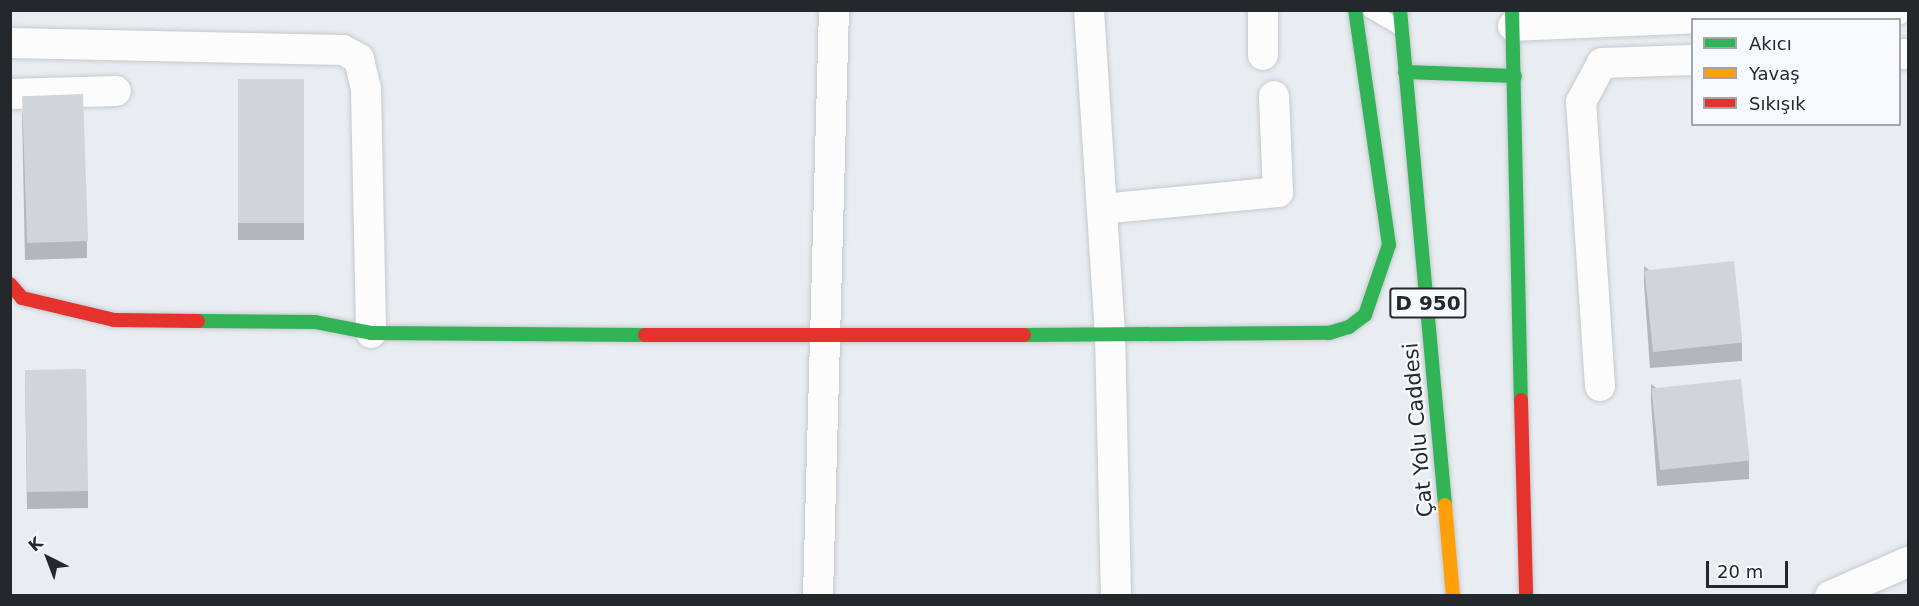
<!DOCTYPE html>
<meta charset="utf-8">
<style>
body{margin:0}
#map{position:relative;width:1919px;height:606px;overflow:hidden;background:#e8edf2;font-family:"DejaVu Sans",sans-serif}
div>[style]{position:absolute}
.roads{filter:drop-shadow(0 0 2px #c5cace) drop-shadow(0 0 2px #c5cace)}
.lane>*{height:15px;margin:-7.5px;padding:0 7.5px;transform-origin:7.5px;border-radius:7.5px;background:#fcfcfd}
.street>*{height:30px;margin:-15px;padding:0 15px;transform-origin:15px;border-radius:15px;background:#fcfcfd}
.fast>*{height:14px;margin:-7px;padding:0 7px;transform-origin:7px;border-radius:7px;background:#30b455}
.slow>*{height:14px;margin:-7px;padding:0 7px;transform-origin:7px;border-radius:7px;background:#ff9f0a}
.jam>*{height:14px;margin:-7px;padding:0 7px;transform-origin:7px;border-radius:7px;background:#e5322d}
.wall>*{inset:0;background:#b3b7bb;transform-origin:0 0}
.building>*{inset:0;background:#d0d5d9;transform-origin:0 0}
span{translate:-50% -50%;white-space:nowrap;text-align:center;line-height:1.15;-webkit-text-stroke:4.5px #f6fafe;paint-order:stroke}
.shield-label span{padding:2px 4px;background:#f6fafe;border:2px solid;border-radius:4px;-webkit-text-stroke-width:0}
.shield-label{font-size:20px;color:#24282b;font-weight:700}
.street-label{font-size:21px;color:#24282b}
.frame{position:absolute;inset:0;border:12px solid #24282b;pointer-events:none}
.legend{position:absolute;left:1691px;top:18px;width:210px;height:108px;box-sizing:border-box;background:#f6fafe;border:2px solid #a2a6aa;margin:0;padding:8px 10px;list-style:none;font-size:18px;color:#24282b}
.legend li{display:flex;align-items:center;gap:12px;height:30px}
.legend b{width:30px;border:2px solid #a2a6aa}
.north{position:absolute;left:18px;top:528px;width:60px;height:60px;-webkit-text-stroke:4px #f6fafe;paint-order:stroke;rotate:318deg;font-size:16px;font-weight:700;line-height:24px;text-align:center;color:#24282b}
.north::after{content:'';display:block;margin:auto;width:21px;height:27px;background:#24282b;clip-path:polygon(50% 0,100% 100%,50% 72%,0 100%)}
.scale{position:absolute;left:1706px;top:561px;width:82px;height:27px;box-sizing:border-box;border:3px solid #24282b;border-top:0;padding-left:8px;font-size:18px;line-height:21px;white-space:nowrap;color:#24282b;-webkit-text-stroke:4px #f6fafe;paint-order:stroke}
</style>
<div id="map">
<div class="roads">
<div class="lane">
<div style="left:1370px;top:10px;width:34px;rotate:30deg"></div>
</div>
<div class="street">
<div style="left:1089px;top:10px;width:324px;rotate:86.3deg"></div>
<div style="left:1110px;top:333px;width:263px;rotate:88.7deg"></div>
<div style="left:1263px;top:10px;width:45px;rotate:90deg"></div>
<div style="left:1513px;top:26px;width:385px;rotate:-2.4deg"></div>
<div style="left:10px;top:43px;width:333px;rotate:1.2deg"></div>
<div style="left:343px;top:50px;width:18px;rotate:29deg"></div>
<div style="left:359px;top:59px;width:32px;rotate:77deg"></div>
<div style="left:366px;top:90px;width:243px;rotate:88.8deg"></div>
<div style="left:1900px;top:54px;width:8px"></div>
<div style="left:10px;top:94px;width:106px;rotate:-1.6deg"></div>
<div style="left:1102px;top:209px;width:177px;rotate:-5.5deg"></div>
<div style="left:1278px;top:192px;width:96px;rotate:-92.4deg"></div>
<div style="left:1600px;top:386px;width:285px;rotate:-93.8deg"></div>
<div style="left:1581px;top:102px;width:44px;rotate:-61.7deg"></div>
<div style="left:1602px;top:63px;width:90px;rotate:-1.9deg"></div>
<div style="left:818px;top:596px;width:586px;rotate:-88.44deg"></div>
<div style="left:1830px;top:596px;width:85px;rotate:-23.6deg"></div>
</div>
<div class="fast">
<div style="left:1400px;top:10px;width:497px;rotate:84.8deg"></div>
<div style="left:1512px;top:10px;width:390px;rotate:88.7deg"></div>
<div style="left:1405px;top:72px;width:110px;rotate:2.1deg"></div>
<div style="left:198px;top:321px;width:117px;rotate:0.5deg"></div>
<div style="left:315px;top:322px;width:57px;rotate:11.1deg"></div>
<div style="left:371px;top:333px;width:274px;rotate:0.4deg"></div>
<div style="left:1024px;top:335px;width:305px;rotate:-0.4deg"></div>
<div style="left:1329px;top:333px;width:21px;rotate:-17deg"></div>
<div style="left:1349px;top:327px;width:20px;rotate:-37deg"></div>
<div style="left:1365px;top:315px;width:74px;rotate:-71.1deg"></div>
<div style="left:1389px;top:245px;width:237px;rotate:-98.2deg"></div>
</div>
<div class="slow">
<div style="left:1445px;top:505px;width:91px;rotate:85deg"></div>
</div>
<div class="jam">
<div style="left:10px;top:284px;width:18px;rotate:49deg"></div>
<div style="left:22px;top:298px;width:95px;rotate:13.4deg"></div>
<div style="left:114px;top:320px;width:84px;rotate:0.7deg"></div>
<div style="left:645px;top:335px;width:379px"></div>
<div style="left:1521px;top:400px;width:196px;rotate:88.5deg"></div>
</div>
</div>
<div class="wall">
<div style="left:238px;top:79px;width:66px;height:161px"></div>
<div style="clip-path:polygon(22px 112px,87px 241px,87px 258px,25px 260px)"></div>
<div style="clip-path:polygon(1644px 266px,1742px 343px,1742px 361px,1650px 368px,1644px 284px)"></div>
<div style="clip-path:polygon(25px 370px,88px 491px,88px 508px,27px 509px)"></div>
<div style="clip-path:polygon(1651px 384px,1749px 461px,1749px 479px,1657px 486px,1651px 402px)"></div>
</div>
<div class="building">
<div style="left:238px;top:79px;width:66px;height:144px"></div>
<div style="left:83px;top:94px;width:147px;height:61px;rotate:88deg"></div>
<div style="left:1734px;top:261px;width:82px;height:90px;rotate:84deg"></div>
<div style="left:86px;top:369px;width:122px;height:61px;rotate:89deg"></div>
<div style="left:1741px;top:379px;width:82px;height:90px;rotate:84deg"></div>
</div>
<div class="shield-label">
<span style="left:1428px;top:303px">D 950</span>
</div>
<div class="street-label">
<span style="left:1418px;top:430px;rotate:-95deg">Çat Yolu Caddesi</span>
</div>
<div class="frame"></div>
<ul class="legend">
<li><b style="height:8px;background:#30b455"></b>Akıcı</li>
<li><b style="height:8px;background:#ff9f0a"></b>Yavaş</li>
<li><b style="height:8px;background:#e5322d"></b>Sıkışık</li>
</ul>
<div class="north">K</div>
<div class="scale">20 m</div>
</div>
